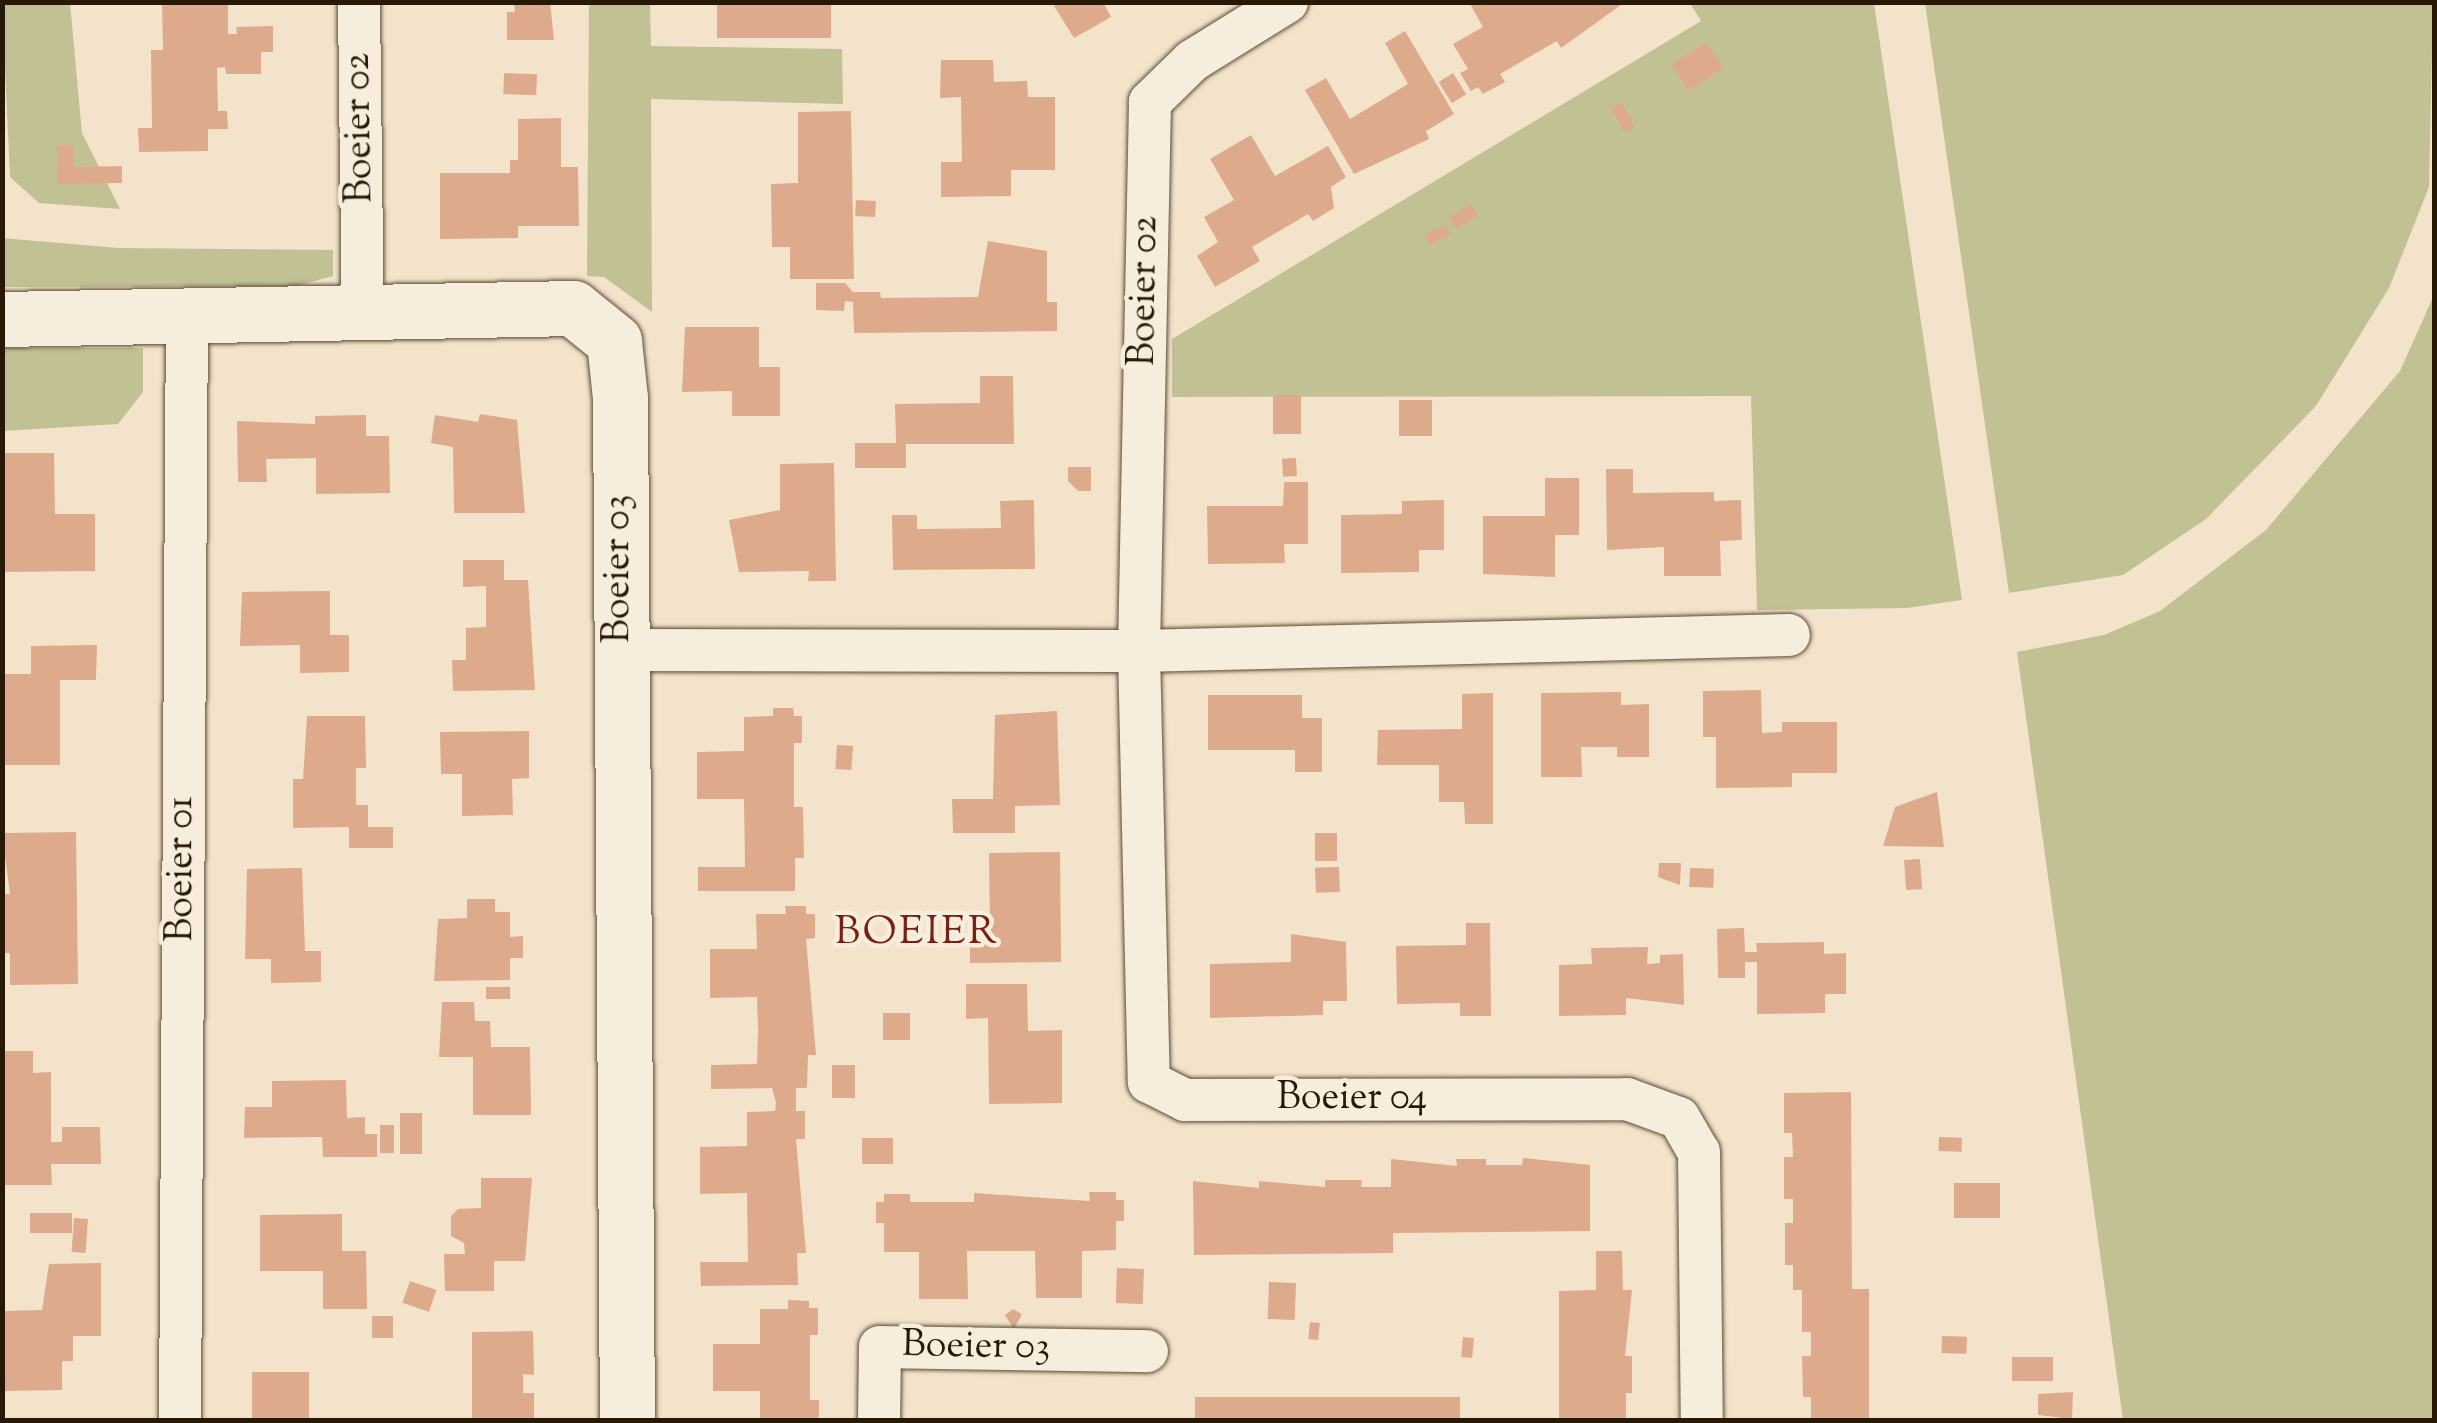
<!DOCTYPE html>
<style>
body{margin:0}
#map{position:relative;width:2437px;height:1423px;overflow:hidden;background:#f3e3cb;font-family:"Sorts Mill Goudy",serif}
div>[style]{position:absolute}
.green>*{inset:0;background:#c2c193}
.building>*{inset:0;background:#ddab8b;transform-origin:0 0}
.roads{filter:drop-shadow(0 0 2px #5b4c37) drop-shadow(0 0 2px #5b4c37)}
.street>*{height:42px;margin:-21px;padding:0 21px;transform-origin:21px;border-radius:21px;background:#f7eddd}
.secondary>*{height:55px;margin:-27.5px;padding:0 27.5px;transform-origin:27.5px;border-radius:27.5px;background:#f7eddd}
span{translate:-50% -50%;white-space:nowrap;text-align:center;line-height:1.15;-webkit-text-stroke:9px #f7eddd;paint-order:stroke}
.street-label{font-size:38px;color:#281906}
.neighbourhood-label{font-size:40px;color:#7a1f14;letter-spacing:2.5px}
.frame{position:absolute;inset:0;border:5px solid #281906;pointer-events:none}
</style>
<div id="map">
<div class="green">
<div style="clip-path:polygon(2px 3px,70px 3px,82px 133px,120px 209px,39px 203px,10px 177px)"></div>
<div style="clip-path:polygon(589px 3px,650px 3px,651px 46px,842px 49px,843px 104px,651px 99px,652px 312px,604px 277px,587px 276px)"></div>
<div style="clip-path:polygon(1690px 3px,1874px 3px,1962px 600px,1907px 608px,1757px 610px,1751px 396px,1172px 397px,1172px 339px,1701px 21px)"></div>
<div style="clip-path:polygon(1925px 3px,2433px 3px,2429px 187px,2389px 288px,2316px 406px,2206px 519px,2123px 575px,2009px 593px)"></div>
<div style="clip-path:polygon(2px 238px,118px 248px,333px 250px,333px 276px,296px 286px,3px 287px)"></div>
<div style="clip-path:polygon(2434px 295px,2434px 1420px,2123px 1420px,2017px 652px,2104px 635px,2160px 611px,2266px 530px,2400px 371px)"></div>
<div style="clip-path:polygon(3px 348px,143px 348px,143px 392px,118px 424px,3px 431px)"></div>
</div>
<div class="building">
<div style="clip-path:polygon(162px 2px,228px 2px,228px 34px,237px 34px,236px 27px,273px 26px,273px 52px,261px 52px,261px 74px,226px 74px,225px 67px,217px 68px,218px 111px,227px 111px,228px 129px,208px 129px,208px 151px,139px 152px,138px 128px,152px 128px,151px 50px,163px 50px)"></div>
<div style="clip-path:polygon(514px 2px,550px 2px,554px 40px,507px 40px,507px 12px,515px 12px)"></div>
<div style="left:717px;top:2px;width:114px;height:36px"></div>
<div style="clip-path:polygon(1060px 2px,1103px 2px,1111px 17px,1074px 38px,1054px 6px)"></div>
<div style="clip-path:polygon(1469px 2px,1625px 2px,1561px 48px,1557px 41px,1500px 74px,1505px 82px,1483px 94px,1478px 87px,1471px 91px,1460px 73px,1468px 69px,1453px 44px,1483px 27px)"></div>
<div style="clip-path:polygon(1405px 31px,1454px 114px,1426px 131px,1429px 139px,1354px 174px,1305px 90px,1326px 78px,1350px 119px,1408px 84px,1385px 43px)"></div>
<div style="left:1707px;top:42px;width:31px;height:42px;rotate:58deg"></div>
<div style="clip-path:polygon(941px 60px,993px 60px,994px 82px,1027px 81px,1028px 97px,1055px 97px,1055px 170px,1011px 170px,1011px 196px,941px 197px,941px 162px,962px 162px,961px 97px,940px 98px)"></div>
<div style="left:504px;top:73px;width:33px;height:21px;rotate:2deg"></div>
<div style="left:1453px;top:73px;width:25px;height:17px;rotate:58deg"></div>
<div style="left:1622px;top:102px;width:28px;height:12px;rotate:63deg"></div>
<div style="clip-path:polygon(851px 111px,854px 279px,790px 279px,790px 247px,772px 247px,771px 184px,798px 183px,798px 112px)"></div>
<div style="clip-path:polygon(561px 118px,561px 167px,578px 167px,579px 226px,518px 226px,518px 238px,440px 239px,440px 173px,510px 173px,510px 160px,518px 160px,518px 119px)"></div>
<div style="clip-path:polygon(1251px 135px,1275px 176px,1328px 146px,1346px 177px,1331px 187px,1334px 208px,1313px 221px,1308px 214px,1252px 247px,1260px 261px,1215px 287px,1197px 256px,1218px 242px,1204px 217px,1234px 200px,1210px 159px)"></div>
<div style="clip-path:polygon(73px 145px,74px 167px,122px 166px,122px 183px,58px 184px,57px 146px)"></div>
<div style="left:856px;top:200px;width:20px;height:16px;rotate:3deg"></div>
<div style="left:1471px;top:204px;width:14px;height:25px;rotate:60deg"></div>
<div style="left:1445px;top:225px;width:11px;height:23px;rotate:63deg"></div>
<div style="clip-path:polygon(988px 241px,1047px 251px,1047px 302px,1057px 302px,1057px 331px,854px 333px,853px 302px,845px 301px,844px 311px,816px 310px,816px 283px,845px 283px,853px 292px,880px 292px,881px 298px,978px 297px)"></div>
<div style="clip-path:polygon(685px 327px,759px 327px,759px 367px,780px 367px,780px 416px,732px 416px,732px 391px,682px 392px)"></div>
<div style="clip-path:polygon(980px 376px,1013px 376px,1014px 444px,906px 444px,906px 468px,855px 468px,855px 443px,896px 443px,895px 404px,980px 403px)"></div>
<div style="left:1273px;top:395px;width:28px;height:39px"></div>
<div style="left:1399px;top:400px;width:33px;height:36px"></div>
<div style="clip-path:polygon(480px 414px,517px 420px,525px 513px,454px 513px,453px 447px,431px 443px,435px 415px,478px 422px)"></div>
<div style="clip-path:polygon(366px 415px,366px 436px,389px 436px,390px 493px,316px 494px,316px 458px,266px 459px,267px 482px,238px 482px,237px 421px,315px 424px,315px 416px)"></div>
<div style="clip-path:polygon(2px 453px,54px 453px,55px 514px,95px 514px,95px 571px,2px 572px)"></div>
<div style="left:1296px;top:458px;width:18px;height:14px;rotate:87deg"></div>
<div style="clip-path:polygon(834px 463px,836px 581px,808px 581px,809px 571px,739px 572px,729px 520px,780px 510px,780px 464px)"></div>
<div style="clip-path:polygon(1068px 467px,1091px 467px,1091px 491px,1078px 491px,1068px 481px)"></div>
<div style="clip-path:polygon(1606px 469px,1633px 469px,1633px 493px,1714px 492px,1714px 501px,1741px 500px,1742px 540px,1720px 541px,1721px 576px,1664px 576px,1664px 547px,1607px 550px)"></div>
<div style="clip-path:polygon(1545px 478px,1579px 478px,1579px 535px,1555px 535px,1555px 577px,1483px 574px,1483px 516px,1545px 516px)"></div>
<div style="clip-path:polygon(1284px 482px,1308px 482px,1308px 544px,1284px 544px,1285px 563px,1208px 564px,1207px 506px,1283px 506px)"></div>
<div style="clip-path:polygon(1034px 500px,1035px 569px,893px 570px,892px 515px,917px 515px,917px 529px,1001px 528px,1000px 501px)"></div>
<div style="clip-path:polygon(1444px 500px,1444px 550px,1419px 550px,1419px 572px,1341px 573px,1341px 515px,1402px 514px,1402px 501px)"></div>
<div style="clip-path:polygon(463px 560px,504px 560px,504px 580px,528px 580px,535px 690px,453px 691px,452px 660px,466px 660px,466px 628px,486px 627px,486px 586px,463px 587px)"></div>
<div style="clip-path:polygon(330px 591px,330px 635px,349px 635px,349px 672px,300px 673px,300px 645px,240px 646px,242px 592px)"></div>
<div style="clip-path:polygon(97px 645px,96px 680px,60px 680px,60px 765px,2px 765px,2px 674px,31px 674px,31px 646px)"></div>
<div style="clip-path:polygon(1761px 690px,1762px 733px,1782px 732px,1782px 722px,1837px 722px,1837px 773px,1792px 773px,1792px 787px,1716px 788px,1716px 737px,1703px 737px,1703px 691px)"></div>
<div style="clip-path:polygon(1621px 692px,1621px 705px,1649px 704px,1649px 757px,1617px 757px,1617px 747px,1581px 747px,1582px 777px,1541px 777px,1541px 693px)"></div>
<div style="clip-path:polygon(1493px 693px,1493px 824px,1465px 824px,1464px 802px,1439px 802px,1439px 765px,1377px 765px,1378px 730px,1462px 729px,1462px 694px)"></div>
<div style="clip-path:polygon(1208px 695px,1302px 695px,1302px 718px,1322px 718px,1322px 772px,1295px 772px,1295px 750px,1208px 750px)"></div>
<div style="clip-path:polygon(773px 708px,793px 708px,794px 716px,802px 716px,802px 743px,794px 743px,794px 807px,803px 807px,804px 858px,795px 858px,795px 891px,698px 891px,698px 867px,745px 867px,744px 799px,697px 799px,697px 752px,744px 751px,744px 717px,773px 716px)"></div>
<div style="clip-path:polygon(1057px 711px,1060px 805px,1015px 806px,1015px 833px,953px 833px,952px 799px,993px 799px,995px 715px)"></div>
<div style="clip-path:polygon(307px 716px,365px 716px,366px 768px,356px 768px,356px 805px,368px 805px,368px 827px,393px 827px,393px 848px,349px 848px,349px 827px,293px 828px,293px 779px,303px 779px)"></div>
<div style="clip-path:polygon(529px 731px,529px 778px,512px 779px,513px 815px,462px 816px,462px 774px,441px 774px,440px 732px)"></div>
<div style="left:837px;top:745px;width:16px;height:24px;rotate:4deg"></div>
<div style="clip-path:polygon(1937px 792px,1944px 847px,1883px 846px,1895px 807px)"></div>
<div style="clip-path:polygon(76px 832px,78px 984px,10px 985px,10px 953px,2px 953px,2px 894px,10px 894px,2px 833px)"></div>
<div style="left:1315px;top:833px;width:22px;height:28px"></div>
<div style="clip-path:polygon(1060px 852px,1061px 962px,970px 963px,970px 933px,990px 933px,989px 853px)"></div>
<div style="left:1920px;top:859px;width:30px;height:16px;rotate:86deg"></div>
<div style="clip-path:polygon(1659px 863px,1681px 863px,1680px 885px,1658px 877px)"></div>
<div style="left:1339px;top:867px;width:25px;height:24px;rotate:88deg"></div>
<div style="clip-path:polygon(302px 868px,305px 951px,321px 951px,321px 982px,271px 983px,271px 959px,245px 959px,247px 869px)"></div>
<div style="left:1690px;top:868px;width:24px;height:19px;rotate:2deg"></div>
<div style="clip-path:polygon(467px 899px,495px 899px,495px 912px,510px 912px,510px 937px,523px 936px,523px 958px,510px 958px,510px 980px,434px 981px,438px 919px,467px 918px)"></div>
<div style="clip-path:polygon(785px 906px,806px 906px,806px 914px,815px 914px,815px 938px,806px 939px,816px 1055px,808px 1055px,807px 1088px,796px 1088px,796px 1111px,805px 1111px,805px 1139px,796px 1139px,806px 1253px,797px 1253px,798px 1285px,701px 1286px,700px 1262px,748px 1262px,747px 1193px,700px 1194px,700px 1147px,747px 1146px,747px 1112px,775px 1111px,776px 1103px,772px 1088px,711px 1089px,711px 1065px,757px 1064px,758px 1031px,757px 997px,710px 998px,710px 949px,757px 949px,756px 914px,786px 914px)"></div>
<div style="clip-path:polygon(1466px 923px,1490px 923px,1491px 1016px,1460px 1016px,1460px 1003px,1397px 1004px,1396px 946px,1466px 945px)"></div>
<div style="clip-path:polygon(1744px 928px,1745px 952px,1757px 952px,1756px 943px,1824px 942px,1824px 954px,1846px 953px,1846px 994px,1825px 994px,1825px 1013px,1757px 1014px,1757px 962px,1745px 962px,1745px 978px,1718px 978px,1717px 929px)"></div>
<div style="clip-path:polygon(1291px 934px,1346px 942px,1347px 1001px,1323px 1001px,1323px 1015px,1210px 1018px,1210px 964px,1291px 962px)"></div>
<div style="clip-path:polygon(1648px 947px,1647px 964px,1660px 963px,1660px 955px,1683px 954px,1684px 1005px,1626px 998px,1626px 1015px,1559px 1016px,1559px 965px,1592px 964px,1591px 948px)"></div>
<div style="clip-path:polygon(966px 984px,1027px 984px,1028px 1031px,1062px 1030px,1062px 1103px,989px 1104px,988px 1018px,966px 1019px)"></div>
<div style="left:486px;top:987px;width:24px;height:12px"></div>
<div style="clip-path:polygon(442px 1002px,474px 1002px,475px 1021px,490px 1021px,491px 1047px,530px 1047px,531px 1115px,473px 1115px,473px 1057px,439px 1057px)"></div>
<div style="left:883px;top:1013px;width:27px;height:27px"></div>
<div style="clip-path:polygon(2px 1051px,33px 1051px,33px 1073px,51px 1072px,51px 1142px,62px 1142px,62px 1127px,100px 1127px,101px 1164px,51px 1164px,52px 1185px,2px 1185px)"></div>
<div style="left:832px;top:1065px;width:23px;height:33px"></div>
<div style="clip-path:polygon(346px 1080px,347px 1118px,365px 1117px,365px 1134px,377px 1134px,377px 1157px,323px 1157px,322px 1137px,244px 1138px,245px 1107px,272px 1107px,272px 1081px)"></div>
<div style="clip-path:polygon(1851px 1092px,1852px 1289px,1869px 1289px,1869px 1420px,1811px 1420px,1811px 1397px,1803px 1397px,1802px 1356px,1811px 1356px,1811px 1332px,1802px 1332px,1802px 1290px,1793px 1290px,1793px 1265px,1785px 1265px,1785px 1223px,1793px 1223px,1793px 1199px,1784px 1199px,1784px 1157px,1793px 1157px,1792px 1133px,1784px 1133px,1784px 1093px)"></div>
<div style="left:422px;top:1113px;width:41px;height:22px;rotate:90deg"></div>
<div style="left:380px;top:1125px;width:14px;height:28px"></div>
<div style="left:1939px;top:1137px;width:23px;height:14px;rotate:2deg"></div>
<div style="left:893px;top:1138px;width:26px;height:31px;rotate:90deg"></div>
<div style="clip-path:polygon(1523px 1158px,1590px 1165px,1590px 1231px,1393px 1233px,1393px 1253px,1194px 1255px,1193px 1181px,1259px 1188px,1259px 1181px,1325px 1187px,1325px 1180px,1362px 1180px,1361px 1187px,1391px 1187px,1391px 1159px,1457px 1166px,1456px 1159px,1486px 1159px,1486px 1165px,1522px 1165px)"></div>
<div style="clip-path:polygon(481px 1178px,532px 1178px,525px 1261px,494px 1261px,494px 1291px,445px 1291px,444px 1254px,465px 1254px,464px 1243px,451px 1236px,451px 1216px,458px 1209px,481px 1208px)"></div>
<div style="left:1954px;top:1183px;width:46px;height:35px"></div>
<div style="clip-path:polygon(1089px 1192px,1116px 1192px,1116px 1200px,1124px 1200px,1124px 1221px,1116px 1221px,1116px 1250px,1082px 1251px,1082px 1298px,1036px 1298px,1035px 1251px,967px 1251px,968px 1299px,919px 1299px,919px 1252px,884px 1252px,884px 1223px,876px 1223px,876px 1202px,884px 1202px,884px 1194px,910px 1194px,910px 1202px,974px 1202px,974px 1193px,1090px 1201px)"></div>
<div style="left:30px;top:1213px;width:42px;height:20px"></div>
<div style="clip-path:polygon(342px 1214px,342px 1251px,366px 1251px,367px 1309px,323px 1309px,323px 1271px,260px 1271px,260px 1215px)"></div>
<div style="left:74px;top:1218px;width:14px;height:34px;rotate:4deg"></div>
<div style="clip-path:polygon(1596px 1251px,1622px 1251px,1623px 1290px,1632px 1290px,1625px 1356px,1632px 1356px,1632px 1393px,1626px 1393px,1626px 1420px,1559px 1420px,1559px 1291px,1596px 1290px)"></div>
<div style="clip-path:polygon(101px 1263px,101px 1336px,73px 1336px,73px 1361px,62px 1361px,62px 1390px,2px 1391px,2px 1311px,42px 1310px,49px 1264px)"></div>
<div style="left:1117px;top:1268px;width:27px;height:35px;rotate:2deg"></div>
<div style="left:410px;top:1281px;width:28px;height:23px;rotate:19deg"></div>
<div style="left:1269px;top:1282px;width:27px;height:37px;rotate:2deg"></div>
<div style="clip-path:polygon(788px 1300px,809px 1301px,809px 1308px,818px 1308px,818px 1335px,810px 1335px,810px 1400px,819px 1400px,819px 1420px,760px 1420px,760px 1391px,713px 1391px,713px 1344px,760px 1344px,760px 1309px,788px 1309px)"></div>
<div style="clip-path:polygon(1013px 1309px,1022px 1314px,1014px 1329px,1005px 1315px)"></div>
<div style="left:372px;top:1316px;width:21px;height:22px"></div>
<div style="left:1310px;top:1322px;width:10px;height:17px;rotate:6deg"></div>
<div style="clip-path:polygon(533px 1331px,534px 1375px,523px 1374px,523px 1393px,534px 1393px,534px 1420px,472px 1420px,472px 1332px)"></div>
<div style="left:1942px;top:1336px;width:25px;height:17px;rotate:2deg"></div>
<div style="left:1463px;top:1337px;width:11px;height:20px;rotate:5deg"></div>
<div style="left:2012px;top:1357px;width:41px;height:24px"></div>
<div style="left:252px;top:1372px;width:57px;height:48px"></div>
<div style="clip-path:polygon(2073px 1392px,2072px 1419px,2038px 1415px,2038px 1394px)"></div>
<div style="left:1460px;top:1397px;width:23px;height:265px;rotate:90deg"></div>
</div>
<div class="roads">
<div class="street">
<div style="left:359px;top:2px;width:311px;rotate:89.3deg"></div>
<div style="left:1287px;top:2px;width:112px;rotate:148.2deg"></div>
<div style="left:1192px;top:61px;width:59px;rotate:135.7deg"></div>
<div style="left:1150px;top:102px;width:549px;rotate:91.15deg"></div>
<div style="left:1139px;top:651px;width:431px;rotate:88.7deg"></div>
<div style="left:1149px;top:1082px;width:40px;rotate:26.6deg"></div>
<div style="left:1185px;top:1100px;width:442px;rotate:-0.1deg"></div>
<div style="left:1627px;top:1099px;width:55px;rotate:20.1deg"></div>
<div style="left:1679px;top:1118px;width:39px;rotate:60deg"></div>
<div style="left:1699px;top:1152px;width:268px;rotate:89.4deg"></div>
<div style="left:621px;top:650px;width:518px;rotate:0.11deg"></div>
<div style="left:1139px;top:651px;width:650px;rotate:-1.41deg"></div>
<div style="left:180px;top:1420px;width:1102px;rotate:-89.64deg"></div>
<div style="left:879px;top:1420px;width:73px;rotate:-89.2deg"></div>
<div style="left:880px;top:1347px;width:267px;rotate:0.9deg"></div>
</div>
<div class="secondary">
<div style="left:2px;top:319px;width:571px;rotate:-1.1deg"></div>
<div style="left:573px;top:308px;width:53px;rotate:38.8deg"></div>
<div style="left:614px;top:341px;width:57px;rotate:84deg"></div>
<div style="left:620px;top:398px;width:1022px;rotate:89.61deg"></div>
</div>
</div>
<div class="street-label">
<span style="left:361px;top:128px;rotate:-91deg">Boeier 02</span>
<span style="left:1146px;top:291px;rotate:-89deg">Boeier 02</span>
<span style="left:620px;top:569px;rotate:-90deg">Boeier 03</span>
<span style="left:183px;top:869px;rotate:-90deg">Boeier 01</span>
<span style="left:1352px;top:1100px">Boeier 04</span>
<span style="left:976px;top:1348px;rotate:1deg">Boeier 03</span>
</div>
<div class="neighbourhood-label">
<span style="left:917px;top:934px">BOEIER</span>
</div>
<div class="frame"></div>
</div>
